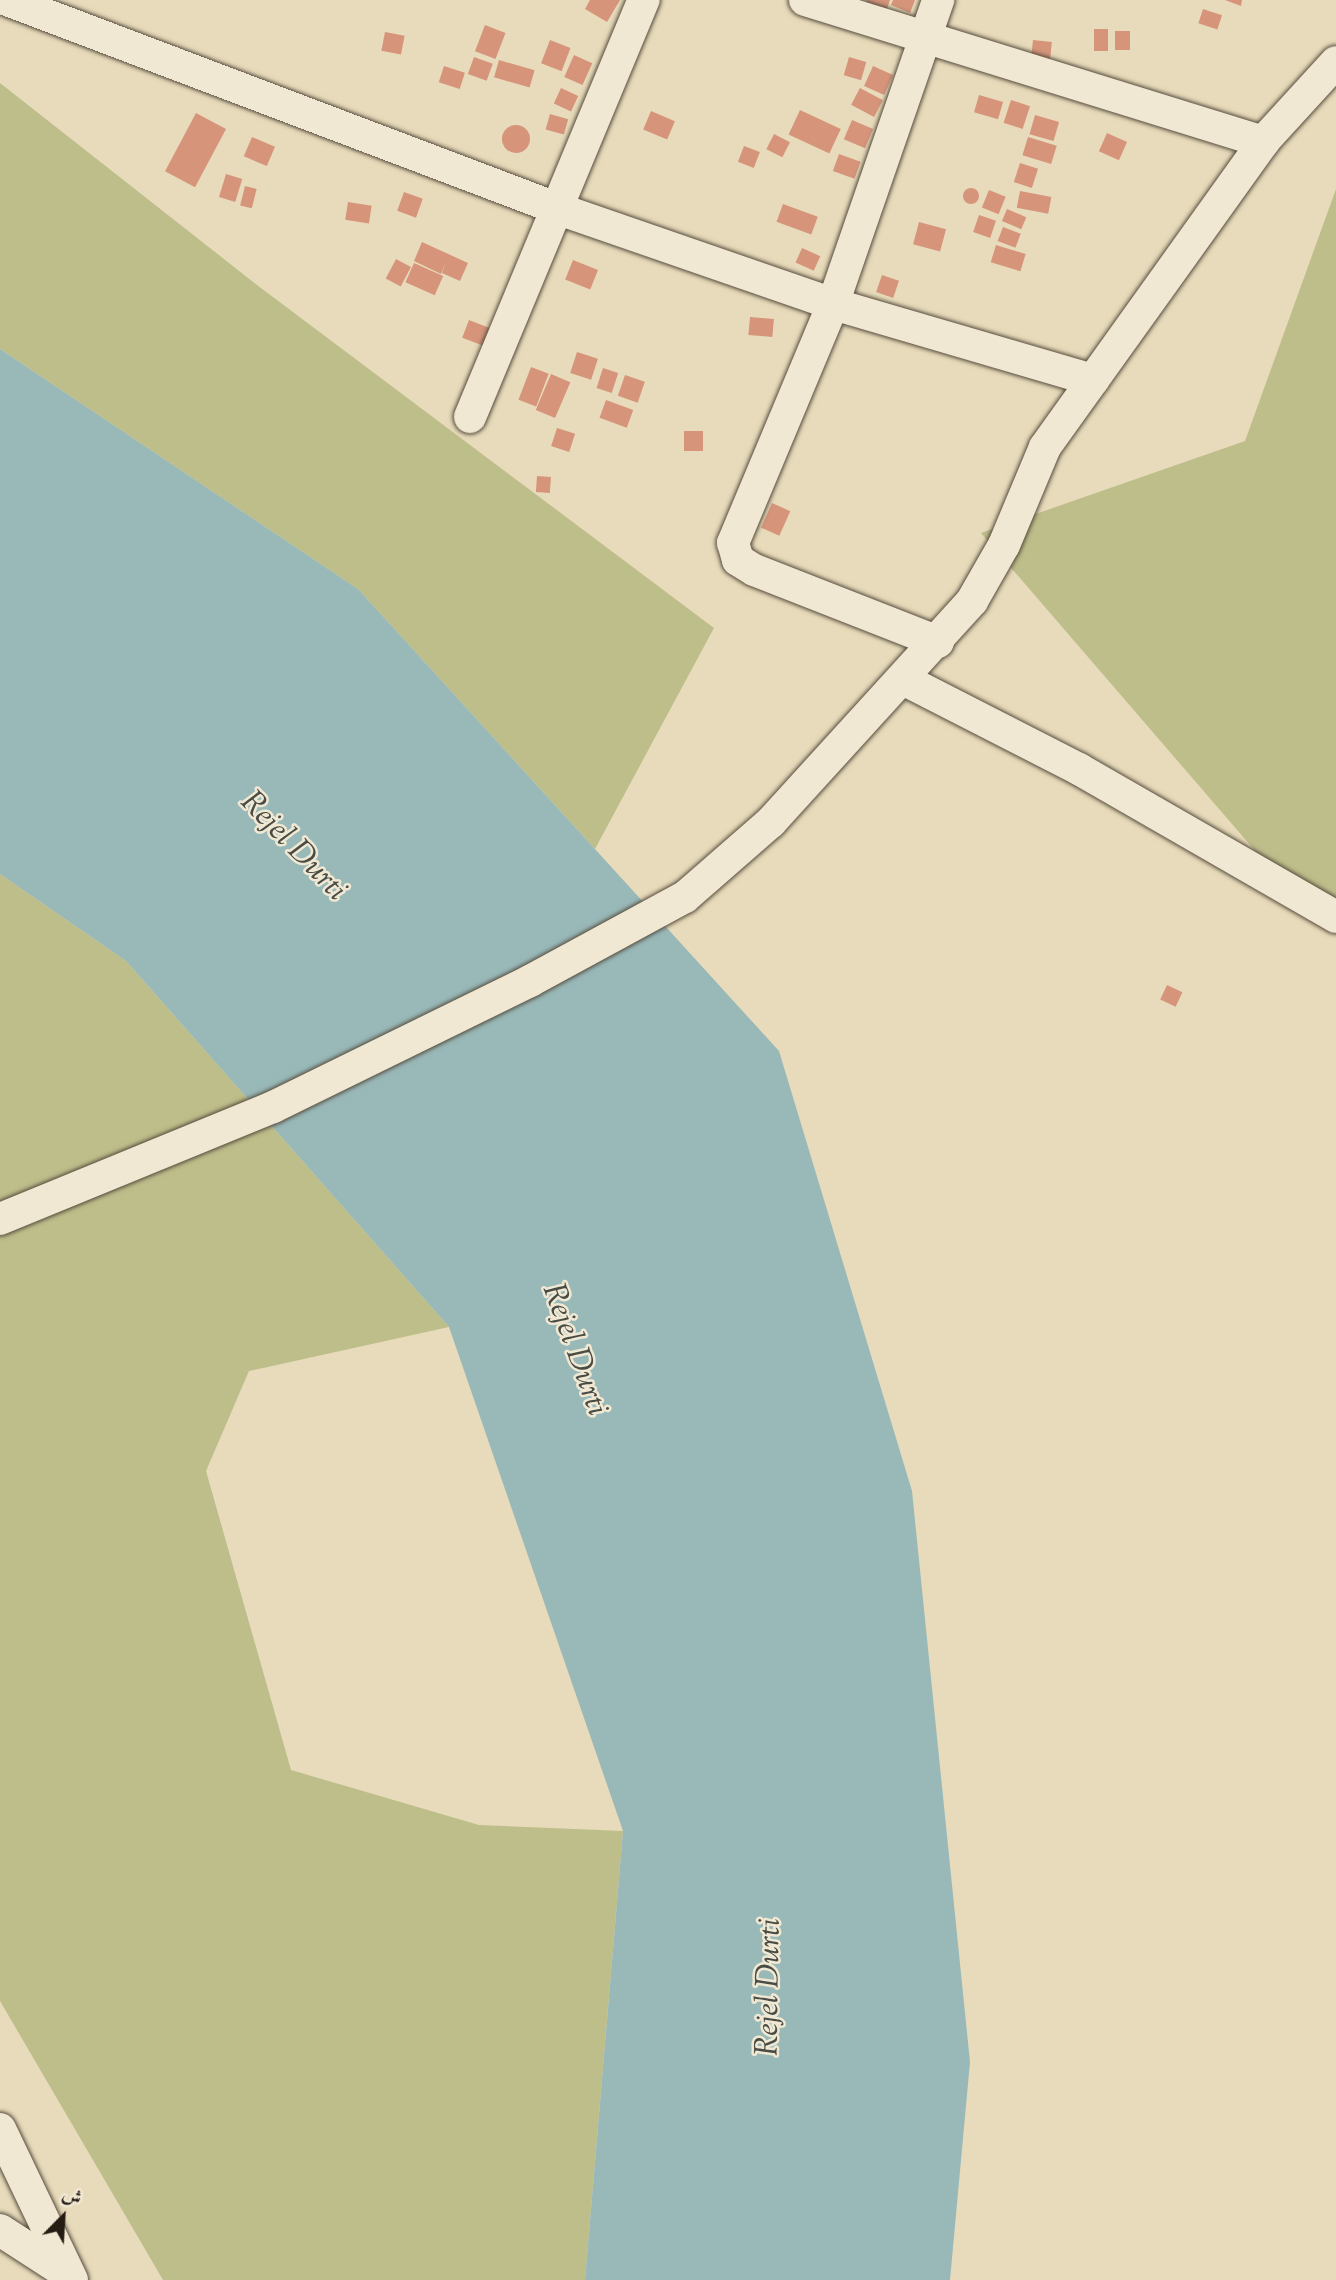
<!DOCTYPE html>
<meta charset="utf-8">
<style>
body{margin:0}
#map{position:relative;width:1336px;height:2280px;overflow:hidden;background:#e8dbbb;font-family:"Sorts Mill Goudy",Amiri,serif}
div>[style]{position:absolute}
.green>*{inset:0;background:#bebe8b}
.water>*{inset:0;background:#99b9b9}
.building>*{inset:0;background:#d6957b;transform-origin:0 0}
.round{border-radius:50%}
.roads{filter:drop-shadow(0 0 2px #564c3d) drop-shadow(0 0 2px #564c3d)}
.minor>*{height:32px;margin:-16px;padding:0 16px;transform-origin:16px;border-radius:16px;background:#f0e8d3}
span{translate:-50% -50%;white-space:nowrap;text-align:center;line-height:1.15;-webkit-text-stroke:5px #f0e8d3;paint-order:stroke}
.water-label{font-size:32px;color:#484c45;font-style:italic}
.north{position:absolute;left:28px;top:2182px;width:70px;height:70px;-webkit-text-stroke:5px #f0e8d3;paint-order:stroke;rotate:24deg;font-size:19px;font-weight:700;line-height:28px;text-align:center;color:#251d13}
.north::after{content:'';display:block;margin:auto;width:24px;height:32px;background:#251d13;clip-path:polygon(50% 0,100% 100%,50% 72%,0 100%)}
</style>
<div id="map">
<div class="green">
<div style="clip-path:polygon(0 83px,257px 285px,714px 628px,595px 849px,358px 589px,0 349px)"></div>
<div style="clip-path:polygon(1336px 189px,1336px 901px,1257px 853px,981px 533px,1245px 441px)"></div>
<div style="clip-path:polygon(0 874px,126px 961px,449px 1327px,249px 1371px,206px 1471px,291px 1770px,479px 1825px,623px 1831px,585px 2280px,163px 2280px,0 2001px)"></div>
</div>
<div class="water">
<div style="clip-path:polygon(0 349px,358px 589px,779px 1051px,912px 1491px,970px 2062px,950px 2280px,585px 2280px,623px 1831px,449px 1327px,126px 961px,0 874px)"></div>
</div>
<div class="building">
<div style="clip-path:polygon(590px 0,620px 0,607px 22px,585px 9px)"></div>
<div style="clip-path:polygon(867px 0,890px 0,886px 12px,865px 4px)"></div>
<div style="clip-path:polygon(893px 0,915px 0,910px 13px,891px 5px)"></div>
<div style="clip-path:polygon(1225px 0,1242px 0,1241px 6px)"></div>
<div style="left:1203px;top:9px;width:20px;height:15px;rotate:18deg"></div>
<div style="left:485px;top:25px;width:22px;height:28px;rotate:21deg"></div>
<div style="left:1094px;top:29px;width:14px;height:22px"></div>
<div style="left:1115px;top:31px;width:15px;height:19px"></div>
<div style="left:385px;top:32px;width:20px;height:19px;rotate:11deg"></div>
<div style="left:550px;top:40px;width:22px;height:25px;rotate:21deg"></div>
<div style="left:1033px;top:40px;width:19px;height:22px;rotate:6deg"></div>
<div style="left:574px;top:55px;width:20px;height:24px;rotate:24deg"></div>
<div style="left:474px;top:57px;width:20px;height:18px;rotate:20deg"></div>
<div style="left:849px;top:57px;width:18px;height:19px;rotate:16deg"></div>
<div style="left:499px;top:60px;width:37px;height:18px;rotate:16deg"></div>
<div style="left:444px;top:66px;width:22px;height:17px;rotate:18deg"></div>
<div style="left:873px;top:66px;width:22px;height:22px;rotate:24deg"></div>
<div style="left:561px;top:88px;width:19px;height:17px;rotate:25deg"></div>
<div style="left:860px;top:88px;width:26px;height:19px;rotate:28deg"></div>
<div style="left:979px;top:95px;width:25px;height:18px;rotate:16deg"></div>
<div style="left:1011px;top:100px;width:20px;height:24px;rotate:18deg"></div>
<div style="left:800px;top:110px;width:45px;height:27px;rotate:25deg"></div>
<div style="left:651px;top:111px;width:26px;height:20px;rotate:23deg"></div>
<div style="left:196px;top:113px;width:34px;height:66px;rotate:28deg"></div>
<div style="left:550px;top:114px;width:19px;height:16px;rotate:16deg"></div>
<div style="left:1035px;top:115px;width:25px;height:20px;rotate:16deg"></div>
<div style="left:852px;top:120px;width:23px;height:21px;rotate:23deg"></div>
<div class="round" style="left:502px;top:125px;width:28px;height:28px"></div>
<div style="left:1107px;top:133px;width:22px;height:20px;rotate:24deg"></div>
<div style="left:774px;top:134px;width:18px;height:17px;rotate:27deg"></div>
<div style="left:252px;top:137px;width:25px;height:21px;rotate:23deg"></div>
<div style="left:1028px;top:137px;width:30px;height:19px;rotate:17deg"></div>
<div style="left:744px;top:146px;width:17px;height:17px;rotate:21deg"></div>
<div style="left:839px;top:154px;width:23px;height:18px;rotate:20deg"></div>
<div style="left:1020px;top:163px;width:19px;height:20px;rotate:18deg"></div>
<div style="left:226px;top:174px;width:17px;height:24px;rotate:17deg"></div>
<div style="left:245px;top:186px;width:12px;height:20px;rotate:14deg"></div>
<div class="round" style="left:963px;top:188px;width:16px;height:16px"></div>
<div style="left:989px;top:190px;width:18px;height:19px;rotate:22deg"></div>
<div style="left:1020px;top:191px;width:32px;height:17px;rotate:11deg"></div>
<div style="left:404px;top:192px;width:20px;height:20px;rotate:20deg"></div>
<div style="left:348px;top:202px;width:24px;height:18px;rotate:9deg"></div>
<div style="left:783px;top:204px;width:37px;height:19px;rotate:20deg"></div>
<div style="left:1007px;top:209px;width:21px;height:13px;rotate:23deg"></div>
<div style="left:979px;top:215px;width:18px;height:18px;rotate:19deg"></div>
<div style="left:919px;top:222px;width:28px;height:23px;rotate:15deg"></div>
<div style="left:1003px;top:227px;width:19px;height:15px;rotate:21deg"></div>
<div style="clip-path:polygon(422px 242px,468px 263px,460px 281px,442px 273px,446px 262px,441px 274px,414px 261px)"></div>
<div style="left:996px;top:245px;width:31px;height:18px;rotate:17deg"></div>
<div style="left:802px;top:248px;width:20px;height:16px;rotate:24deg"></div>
<div style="left:396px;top:259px;width:17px;height:22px;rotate:28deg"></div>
<div style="left:573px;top:260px;width:27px;height:21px;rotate:22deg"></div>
<div style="left:414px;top:263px;width:32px;height:21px;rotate:24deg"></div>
<div style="left:882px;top:275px;width:18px;height:18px;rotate:19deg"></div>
<div style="left:750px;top:317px;width:24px;height:18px;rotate:5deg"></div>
<div style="left:469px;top:320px;width:22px;height:19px;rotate:21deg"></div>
<div style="left:577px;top:352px;width:22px;height:22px;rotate:18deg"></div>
<div style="left:531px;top:367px;width:19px;height:35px;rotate:21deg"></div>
<div style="left:603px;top:368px;width:16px;height:21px;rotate:18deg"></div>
<div style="left:551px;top:374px;width:21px;height:39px;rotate:23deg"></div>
<div style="left:625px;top:375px;width:21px;height:22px;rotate:19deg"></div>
<div style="left:606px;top:400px;width:29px;height:19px;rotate:20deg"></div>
<div style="left:557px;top:428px;width:19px;height:19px;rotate:18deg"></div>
<div style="left:684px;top:431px;width:19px;height:20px"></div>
<div style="left:537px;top:476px;width:14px;height:16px;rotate:4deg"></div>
<div style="left:772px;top:503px;width:20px;height:27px;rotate:24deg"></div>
<div style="left:1167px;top:985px;width:17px;height:16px;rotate:25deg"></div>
</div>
<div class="roads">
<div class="minor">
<div style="left:7px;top:0;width:587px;rotate:20.75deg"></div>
<div style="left:556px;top:208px;width:293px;rotate:19.1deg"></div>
<div style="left:833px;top:304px;width:271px;rotate:16.3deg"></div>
<div style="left:805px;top:0;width:480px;rotate:17.2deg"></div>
<div style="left:470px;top:417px;width:452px;rotate:-67.4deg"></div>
<div style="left:938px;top:642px;width:198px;rotate:-158.6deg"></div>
<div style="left:754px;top:570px;width:19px;rotate:-148deg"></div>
<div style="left:738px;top:560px;width:18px;rotate:-106deg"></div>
<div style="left:733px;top:543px;width:259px;rotate:-67.3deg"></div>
<div style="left:833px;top:304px;width:322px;rotate:-70.9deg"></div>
<div style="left:903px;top:679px;width:198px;rotate:27.1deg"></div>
<div style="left:1079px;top:769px;width:297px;rotate:29.9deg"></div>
<div style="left:0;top:1219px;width:295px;rotate:-22.3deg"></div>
<div style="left:273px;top:1107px;width:286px;rotate:-26.1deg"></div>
<div style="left:530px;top:981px;width:176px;rotate:-28.5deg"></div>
<div style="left:685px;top:897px;width:114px;rotate:-41.1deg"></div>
<div style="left:771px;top:822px;width:299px;rotate:-47.7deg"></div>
<div style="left:972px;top:601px;width:64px;rotate:-60.3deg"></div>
<div style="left:1004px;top:545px;width:106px;rotate:-67.3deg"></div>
<div style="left:1045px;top:447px;width:375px;rotate:-54.4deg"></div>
<div style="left:1263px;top:142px;width:108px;rotate:-47.6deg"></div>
<div style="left:0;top:2129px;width:167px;rotate:64.5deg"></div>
<div style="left:0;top:2230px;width:81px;rotate:32.9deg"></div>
</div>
</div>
<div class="water-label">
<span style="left:293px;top:847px;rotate:46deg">Rejel Durti</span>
<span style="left:574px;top:1350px;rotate:70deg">Rejel Durti</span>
<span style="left:770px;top:1987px;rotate:-89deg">Rejel Durti</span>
</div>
<div class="north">ش</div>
</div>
